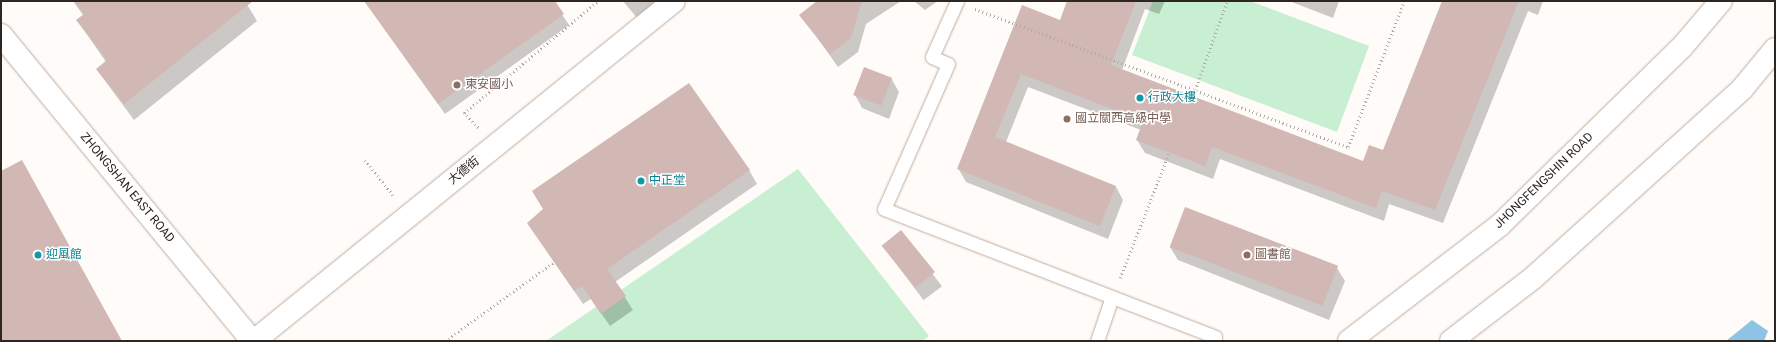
<!DOCTYPE html>
<meta charset="utf-8">
<style>
body{margin:0}
#map{position:relative;width:1776px;height:342px;overflow:hidden;background:#fffbf8;font-family:Roboto,"Noto Sans TC",sans-serif}
div>[style]{position:absolute}
.green>*{inset:0;background:#c8efd1}
.water>*{inset:0;background:#8dc3e5}
.shadow>*{inset:0;background:#0003;transform-origin:0 0}
.building>*{inset:0;background:#d1b8b5;transform-origin:0 0}
.path>*{height:2.5px;margin-top:-1.25px;transform-origin:0;background:repeating-linear-gradient(90deg,#afaaa6 0 1px,transparent 0 4px)}
.roads{filter:drop-shadow(0 0 1px #beac9e) drop-shadow(0 0 1px #beac9e)}
.lane>*{height:13px;margin:-6.5px;padding:0 6.5px;transform-origin:6.5px;border-radius:6.5px;background:#fff}
.secondary>*{height:22px;margin:-11px;padding:0 11px;transform-origin:11px;border-radius:11px;background:#fff}
.primary>*{height:22px;margin:-11px;padding:0 11px;transform-origin:11px;border-radius:11px;background:#fff}
.dots>*{width:11px;height:11px;translate:-50% -50%;box-sizing:border-box;border:2px solid #fff;border-radius:50%}
span{translate:-50% -50%;white-space:nowrap;text-align:center;line-height:1.15;-webkit-text-stroke:3px #fff;paint-order:stroke}
.education-label{font-size:12px;color:#785e54}
.left{translate:0 -50%;text-align:left}
.culture-label{font-size:12px;color:#0d838f}
.street-label{font-size:12px;color:#2d2621}
.frame{position:absolute;inset:0;border:2px solid #2d2621;pointer-events:none}
</style>
<div id="map">
<div class="green">
<div style="clip-path:polygon(1153px 1px,1250px 1px,1369px 46px,1337px 132px,1132px 55px)"></div>
<div style="clip-path:polygon(798px 169px,929px 336px,922px 341px,546px 341px)"></div>
</div>
<div class="water">
<div style="clip-path:polygon(1752px 320px,1768px 331px,1764px 341px,1726px 341px)"></div>
</div>
<div class="shadow">
<div style="clip-path:polygon(73px 1px,245px 1px,257px 21px,134px 120px,97px 70px,106px 62px,77px 20px,83px 15px)"></div>
<div style="clip-path:polygon(365px 1px,553px 1px,569px 25px,445px 114px)"></div>
<div style="clip-path:polygon(623px 1px,659px 1px,637px 18px)"></div>
<div style="clip-path:polygon(819px 1px,901px 1px,866px 24px,858px 52px,838px 67px,801px 15px)"></div>
<div style="clip-path:polygon(914px 1px,938px 1px,925px 10px)"></div>
<div style="clip-path:polygon(1068px 1px,1165px 1px,1159px 14px,1145px 9px,1122px 70px,1363px 162px,1383px 151px,1443px 1px,1543px 1px,1538px 15px,1528px 11px,1443px 223px,1389px 204px,1384px 221px,1220px 159px,1213px 179px,1145px 153px,1137px 140px,1141px 130px,1028px 87px,1006px 142px,1116px 187px,1123px 200px,1108px 239px,966px 182px,958px 168px,1022px 6px,1060px 21px)"></div>
<div style="clip-path:polygon(1289px 1px,1339px 1px,1333px 18px)"></div>
<div style="clip-path:polygon(891px 78px,899px 92px,889px 119px,862px 108px,855px 95px)"></div>
<div style="clip-path:polygon(749px 170px,757px 184px,615px 282px,633px 310px,610px 326px,591px 299px,583px 304px,528px 223px,544px 210px,533px 192px)"></div>
<div style="left:901px;top:232px;width:68px;height:23px;rotate:53deg"></div>
<div style="clip-path:polygon(1170px 247px,1337px 268px,1345px 281px,1329px 320px,1178px 260px)"></div>
</div>
<div class="building">
<div style="clip-path:polygon(74px 1px,253px 1px,124px 104px,96px 69px,107px 60px,76px 20px,84px 14px)"></div>
<div style="clip-path:polygon(364px 1px,555px 1px,564px 14px,438px 104px)"></div>
<div style="clip-path:polygon(817px 1px,862px 1px,851px 38px,830px 54px,799px 15px)"></div>
<div style="clip-path:polygon(1067px 1px,1136px 1px,1111px 65px,1363px 161px,1369px 145px,1383px 150px,1442px 1px,1519px 1px,1435px 210px,1382px 191px,1376px 208px,1212px 147px,1205px 166px,1136px 140px,1143px 121px,1021px 74px,995px 137px,1116px 186px,1100px 226px,957px 169px,1022px 5px,1060px 20px)"></div>
<div style="left:864px;top:67px;width:30px;height:30px;rotate:21deg"></div>
<div style="clip-path:polygon(689px 83px,750px 170px,607px 269px,626px 296px,601px 314px,582px 286px,574px 291px,527px 223px,543px 209px,532px 191px)"></div>
<div style="clip-path:polygon(22px 160px,122px 341px,1px 341px,1px 171px)"></div>
<div style="left:1185px;top:207px;width:164px;height:43px;rotate:21deg"></div>
<div style="left:901px;top:230px;width:54px;height:25px;rotate:51deg"></div>
</div>
<div class="path">
<div style="left:975px;top:9px;width:398px;rotate:20.3deg"></div>
<div style="left:1348px;top:147px;width:156px;rotate:-69deg"></div>
<div style="left:1195px;top:90px;width:95px;rotate:-70.2deg"></div>
<div style="left:478px;top:128px;width:21px;rotate:-133deg"></div>
<div style="left:464px;top:113px;width:175px;rotate:-39.9deg"></div>
<div style="left:365px;top:160px;width:45px;rotate:51.3deg"></div>
<div style="left:1120px;top:278px;width:134px;rotate:-68.6deg"></div>
<div style="left:445px;top:341px;width:135px;rotate:-35.9deg"></div>
</div>
<div class="roads">
<div class="lane">
<div style="left:957px;top:1px;width:61px;rotate:114.1deg"></div>
<div style="left:932px;top:57px;width:17px;rotate:24deg"></div>
<div style="left:948px;top:64px;width:158px;rotate:113.8deg"></div>
<div style="left:884px;top:209px;width:355px;rotate:21.1deg"></div>
<div style="left:1097px;top:341px;width:46px;rotate:-71.2deg"></div>
</div>
<div class="secondary">
<div style="left:1px;top:35px;width:396px;rotate:50.6deg"></div>
<div style="left:254px;top:341px;width:540px;rotate:-38.99deg"></div>
</div>
<div class="primary">
<div style="left:1349px;top:341px;width:190px;rotate:-37.5deg"></div>
<div style="left:1500px;top:225px;width:255px;rotate:-44.4deg"></div>
<div style="left:1682px;top:47px;width:60px;rotate:-49.7deg"></div>
<div style="left:1451px;top:341px;width:103px;rotate:-37.5deg"></div>
<div style="left:1533px;top:278px;width:282px;rotate:-42.1deg"></div>
<div style="left:1742px;top:89px;width:52px;rotate:-50.5deg"></div>
</div>
</div>
<div class="dots">
<div style="left:457px;top:85px;background:#8d6e63"></div>
<div style="left:1140px;top:98px;background:#0f9aa8"></div>
<div style="left:1067px;top:119px;background:#8d6e63"></div>
<div style="left:641px;top:181px;background:#0f9aa8"></div>
<div style="left:38px;top:255px;background:#0f9aa8"></div>
<div style="left:1247px;top:255px;background:#8d6e63"></div>
</div>
<div class="education-label">
<span class="left" style="left:465px;top:85px">東安國小</span>
<span class="left" style="left:1075px;top:119px">國立關西高級中學</span>
<span class="left" style="left:1255px;top:255px">圖書館</span>
</div>
<div class="culture-label">
<span class="left" style="left:1148px;top:98px">行政大樓</span>
<span class="left" style="left:649px;top:181px">中正堂</span>
<span class="left" style="left:46px;top:255px">迎風館</span>
</div>
<div class="street-label">
<span style="left:464px;top:171px;rotate:-39deg">大德街</span>
<span style="left:1544px;top:181px;rotate:-44deg">JHONGFENGSHIN ROAD</span>
<span style="left:127px;top:188px;rotate:50deg">ZHONGSHAN EAST ROAD</span>
</div>
<div class="frame"></div>
</div>
